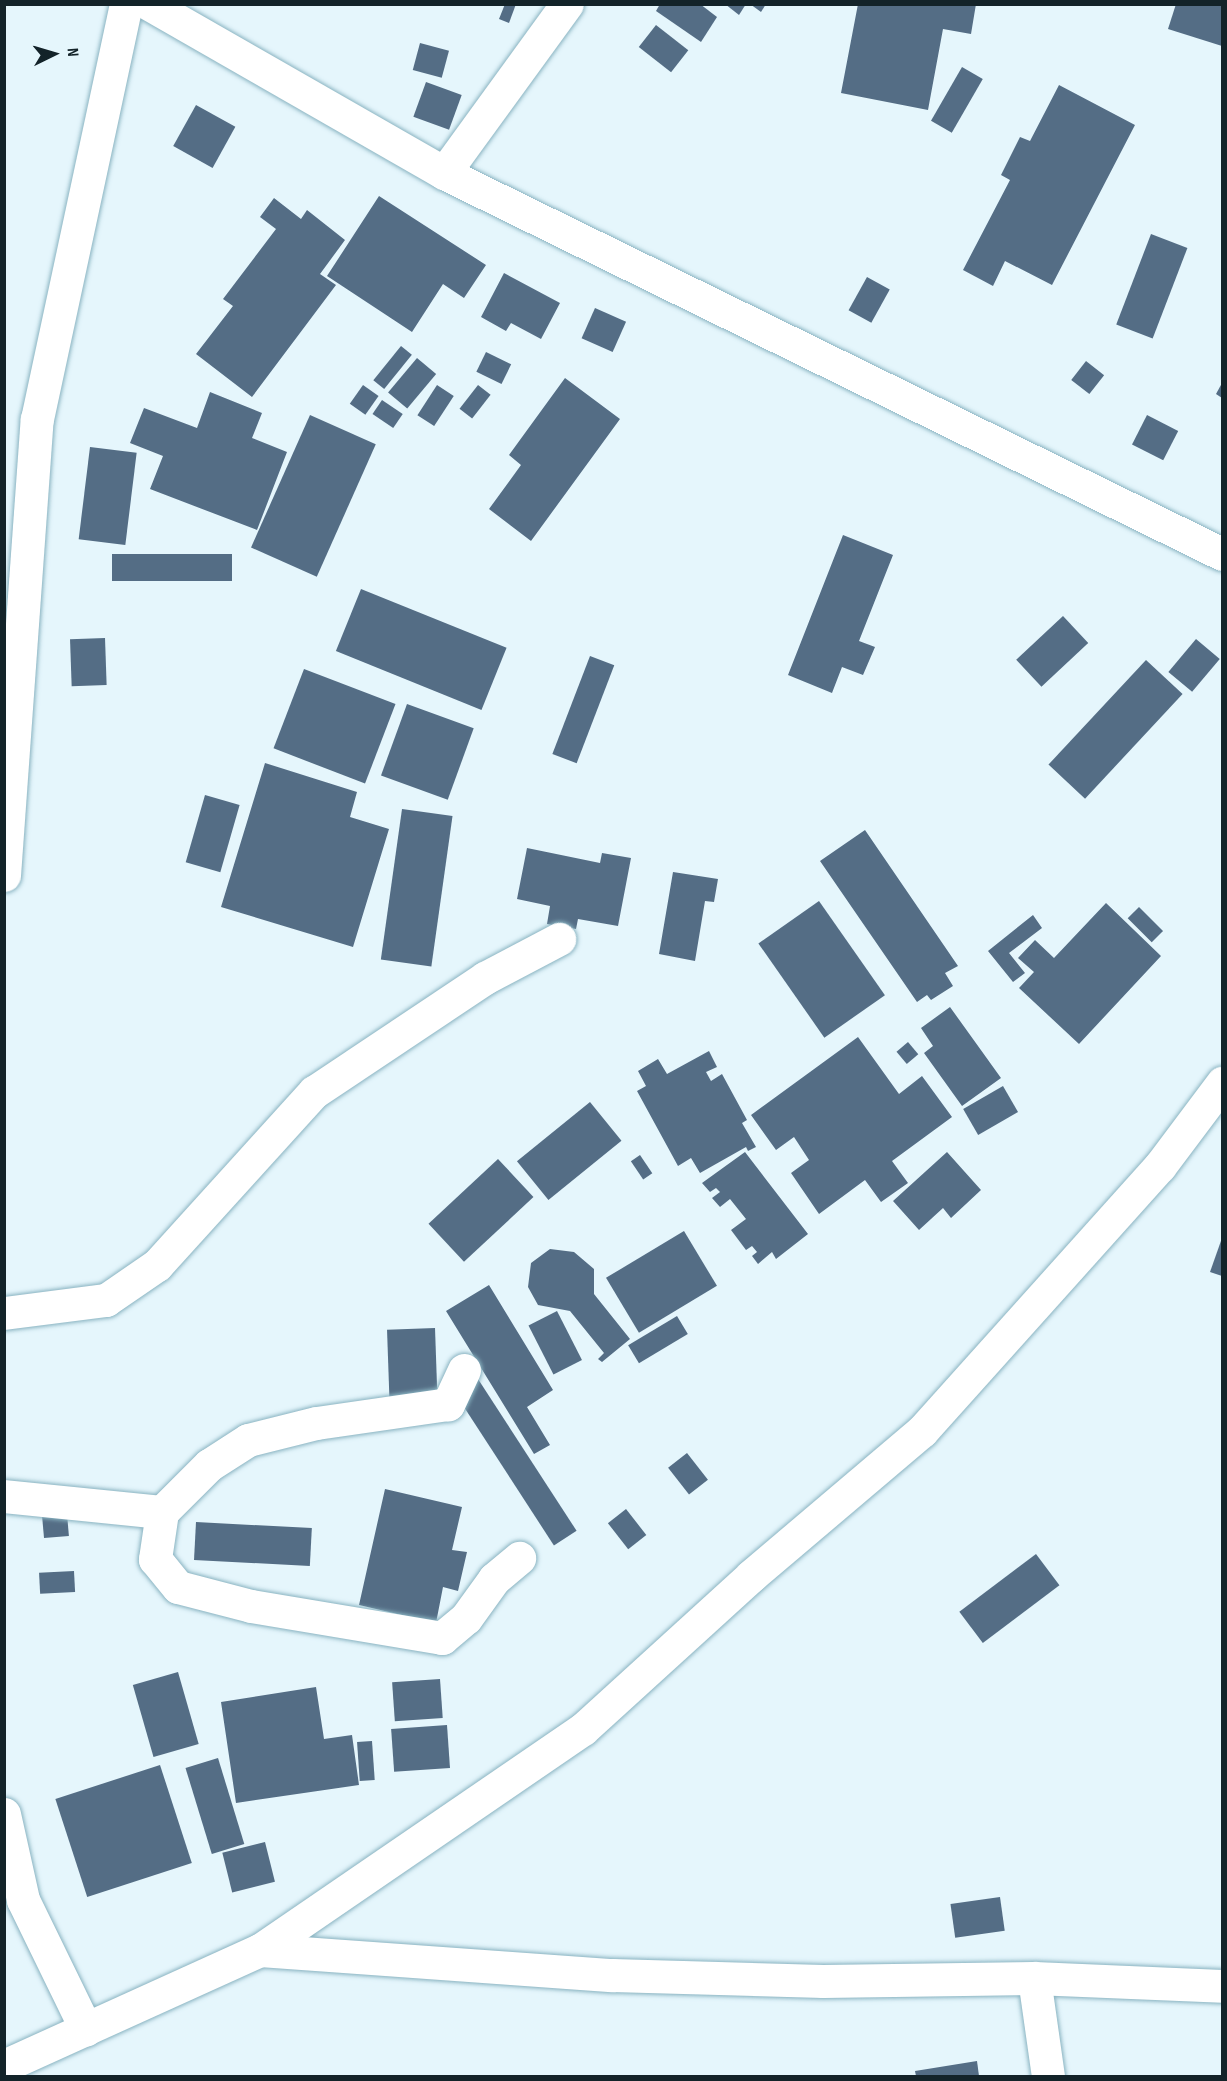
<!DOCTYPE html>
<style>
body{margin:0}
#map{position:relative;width:1227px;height:2081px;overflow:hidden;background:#e5f6fc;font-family:"Sofia Sans Condensed",sans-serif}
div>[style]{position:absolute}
.building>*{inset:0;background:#546d85;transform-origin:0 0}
.roads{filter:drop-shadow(0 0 2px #89b3c1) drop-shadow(0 0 2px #89b3c1)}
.minor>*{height:33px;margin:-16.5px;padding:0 16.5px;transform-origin:16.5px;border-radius:16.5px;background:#fff}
.primary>*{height:33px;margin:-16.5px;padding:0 16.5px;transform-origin:16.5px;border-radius:16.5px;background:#fff}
span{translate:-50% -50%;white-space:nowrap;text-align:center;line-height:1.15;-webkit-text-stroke:4.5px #e5f6fc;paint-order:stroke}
.frame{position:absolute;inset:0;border:6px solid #132329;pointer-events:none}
.north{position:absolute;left:24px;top:24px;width:60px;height:60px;-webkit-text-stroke:4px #e5f6fc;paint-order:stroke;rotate:85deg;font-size:16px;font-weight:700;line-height:24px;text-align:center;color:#132329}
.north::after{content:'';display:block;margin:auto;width:21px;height:27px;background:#132329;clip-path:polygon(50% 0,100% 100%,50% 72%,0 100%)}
</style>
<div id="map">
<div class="building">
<div style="clip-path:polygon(505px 4px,516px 4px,509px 23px,499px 19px)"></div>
<div style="clip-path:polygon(660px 4px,700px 4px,717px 17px,701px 42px,656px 11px)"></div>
<div style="clip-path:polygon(725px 4px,746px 4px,739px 15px)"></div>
<div style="clip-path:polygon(750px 4px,766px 4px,761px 12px)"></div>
<div style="clip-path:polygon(858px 4px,976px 4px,971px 34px,943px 29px,928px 110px,841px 93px)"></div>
<div style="clip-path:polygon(1176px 4px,1222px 4px,1222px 46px,1168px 29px)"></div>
<div style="left:656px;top:25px;width:41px;height:28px;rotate:38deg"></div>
<div style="left:420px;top:43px;width:30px;height:28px;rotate:15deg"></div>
<div style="left:962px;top:67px;width:24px;height:62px;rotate:30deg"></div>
<div style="left:426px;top:82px;width:38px;height:37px;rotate:20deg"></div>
<div style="clip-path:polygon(1059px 85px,1135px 125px,1052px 285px,1005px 261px,993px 286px,963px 270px,1010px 180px,1001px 175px,1020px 137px,1030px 141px)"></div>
<div style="left:196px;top:105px;width:45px;height:47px;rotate:29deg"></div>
<div style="clip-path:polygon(379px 196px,486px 265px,464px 298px,443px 284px,412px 332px,327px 276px)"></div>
<div style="clip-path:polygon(274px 198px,301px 219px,307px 210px,345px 240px,320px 274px,336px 285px,252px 397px,196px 354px,233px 306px,223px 299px,276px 229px,260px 217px)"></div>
<div style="left:1151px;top:234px;width:39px;height:97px;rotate:21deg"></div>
<div style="clip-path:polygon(504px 273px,560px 303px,541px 339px,511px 323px,506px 331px,481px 317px)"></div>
<div style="left:867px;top:277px;width:26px;height:38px;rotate:29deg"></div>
<div style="left:595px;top:308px;width:34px;height:33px;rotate:24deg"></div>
<div style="left:401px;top:346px;width:14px;height:44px;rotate:39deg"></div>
<div style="left:486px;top:352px;width:28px;height:22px;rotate:26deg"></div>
<div style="left:417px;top:358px;width:25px;height:45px;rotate:40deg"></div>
<div style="left:1086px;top:361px;width:23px;height:24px;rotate:38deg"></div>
<div style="clip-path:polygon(565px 378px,620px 419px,531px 541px,489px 509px,521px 465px,509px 455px)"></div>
<div style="clip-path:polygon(1222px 383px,1222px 398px,1216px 394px)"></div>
<div style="left:363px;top:385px;width:19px;height:23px;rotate:35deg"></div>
<div style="left:437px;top:385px;width:20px;height:36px;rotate:33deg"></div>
<div style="left:478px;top:385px;width:16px;height:30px;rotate:38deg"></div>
<div style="clip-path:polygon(210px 392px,262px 413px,252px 438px,287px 452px,257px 530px,150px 489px,163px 456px,130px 443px,144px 408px,197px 428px)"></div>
<div style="left:382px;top:400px;width:25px;height:17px;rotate:34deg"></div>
<div style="left:310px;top:415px;width:72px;height:145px;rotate:24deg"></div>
<div style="left:1147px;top:415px;width:35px;height:33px;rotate:27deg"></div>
<div style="left:90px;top:447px;width:47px;height:93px;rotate:7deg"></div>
<div style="clip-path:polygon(843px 535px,893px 555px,859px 641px,875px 647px,863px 675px,842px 667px,832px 693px,788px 675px)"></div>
<div style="left:232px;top:554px;width:27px;height:120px;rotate:90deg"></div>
<div style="left:361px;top:589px;width:157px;height:67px;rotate:22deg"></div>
<div style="left:1063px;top:616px;width:37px;height:64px;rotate:47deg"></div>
<div style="left:105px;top:638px;width:47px;height:35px;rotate:88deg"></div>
<div style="left:1196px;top:639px;width:31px;height:43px;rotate:40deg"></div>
<div style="left:590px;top:656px;width:26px;height:105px;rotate:21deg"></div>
<div style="left:1146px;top:660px;width:50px;height:143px;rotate:43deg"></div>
<div style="left:304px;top:669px;width:98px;height:85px;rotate:21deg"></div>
<div style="left:407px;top:704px;width:71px;height:76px;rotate:20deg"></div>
<div style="clip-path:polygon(265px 763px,357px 792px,350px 817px,389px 829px,353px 947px,221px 907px)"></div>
<div style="left:205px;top:795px;width:36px;height:70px;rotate:16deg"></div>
<div style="left:402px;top:809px;width:51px;height:152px;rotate:8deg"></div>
<div style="clip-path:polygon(865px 830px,958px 966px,945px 973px,953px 986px,931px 1000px,927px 995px,917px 1002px,820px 861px)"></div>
<div style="clip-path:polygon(527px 848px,600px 863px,602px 853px,631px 858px,618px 926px,578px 919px,576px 929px,547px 924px,550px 906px,517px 899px)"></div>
<div style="clip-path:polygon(673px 872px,718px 879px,714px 902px,705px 901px,695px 961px,659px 954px)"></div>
<div style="left:819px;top:901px;width:115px;height:74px;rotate:55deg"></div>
<div style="clip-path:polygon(1106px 903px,1161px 956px,1079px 1044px,1019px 988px,1034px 972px,1018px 958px,1035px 940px,1054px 958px)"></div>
<div style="left:1139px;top:907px;width:34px;height:16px;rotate:45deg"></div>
<div style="clip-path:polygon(1033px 915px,1042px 928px,1009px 953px,1025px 973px,1013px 982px,988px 951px)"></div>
<div style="clip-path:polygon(950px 1007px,1001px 1078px,962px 1106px,924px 1053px,933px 1046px,921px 1028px)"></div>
<div style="clip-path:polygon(858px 1037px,899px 1094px,922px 1076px,952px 1117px,892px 1161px,908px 1183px,881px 1202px,865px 1180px,819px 1214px,791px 1173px,809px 1160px,794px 1137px,776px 1150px,751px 1115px)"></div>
<div style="left:908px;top:1042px;width:16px;height:15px;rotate:50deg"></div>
<div style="clip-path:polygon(709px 1051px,717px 1067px,706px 1072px,711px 1081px,722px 1074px,747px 1120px,742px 1123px,756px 1147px,748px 1151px,746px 1147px,700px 1173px,691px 1158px,678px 1166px,637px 1091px,646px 1086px,638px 1071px,658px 1059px,667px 1074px)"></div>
<div style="left:1003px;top:1086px;width:30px;height:46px;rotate:60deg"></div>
<div style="left:590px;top:1102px;width:50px;height:94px;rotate:51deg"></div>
<div style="clip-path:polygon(745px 1152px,808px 1234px,776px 1259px,772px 1252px,758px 1264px,752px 1256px,757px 1252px,752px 1246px,746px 1250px,731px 1230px,746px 1219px,730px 1199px,720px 1207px,712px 1198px,720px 1192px,716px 1188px,710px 1192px,702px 1183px)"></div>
<div style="clip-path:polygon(947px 1152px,981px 1190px,951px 1218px,943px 1208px,919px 1230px,893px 1201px)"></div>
<div style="left:640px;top:1155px;width:22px;height:11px;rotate:56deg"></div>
<div style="left:498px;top:1159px;width:52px;height:95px;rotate:47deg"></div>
<div style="left:684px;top:1231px;width:64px;height:91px;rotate:59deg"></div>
<div style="clip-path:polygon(1222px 1238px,1222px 1276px,1210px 1272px)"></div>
<div style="clip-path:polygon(550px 1249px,574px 1252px,594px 1269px,594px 1294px,630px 1339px,602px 1362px,598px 1359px,604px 1353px,570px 1311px,538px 1305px,528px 1287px,531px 1263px)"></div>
<div style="clip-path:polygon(489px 1285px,553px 1390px,527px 1407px,550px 1445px,534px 1454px,446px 1311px)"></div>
<div style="left:557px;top:1311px;width:55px;height:32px;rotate:63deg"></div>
<div style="left:677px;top:1316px;width:21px;height:57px;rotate:59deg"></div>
<div style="left:435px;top:1328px;width:75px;height:48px;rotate:88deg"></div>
<div style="left:478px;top:1379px;width:181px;height:27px;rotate:57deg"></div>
<div style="left:687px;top:1453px;width:34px;height:24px;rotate:52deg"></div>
<div style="clip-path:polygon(385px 1489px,462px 1507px,452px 1550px,467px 1552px,458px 1591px,443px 1587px,436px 1623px,359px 1605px)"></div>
<div style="left:626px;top:1509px;width:33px;height:23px;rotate:52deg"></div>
<div style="left:67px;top:1514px;width:22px;height:25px;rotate:85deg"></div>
<div style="left:196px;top:1522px;width:116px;height:38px;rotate:3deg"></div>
<div style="left:1036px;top:1554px;width:39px;height:96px;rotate:53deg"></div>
<div style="left:74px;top:1571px;width:21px;height:35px;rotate:87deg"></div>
<div style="left:178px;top:1672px;width:75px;height:47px;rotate:74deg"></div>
<div style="left:440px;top:1679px;width:39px;height:48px;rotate:86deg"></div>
<div style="clip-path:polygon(316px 1687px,324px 1739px,352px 1735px,359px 1785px,236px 1803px,221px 1702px)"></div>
<div style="left:447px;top:1725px;width:43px;height:56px;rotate:86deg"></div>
<div style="left:372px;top:1741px;width:39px;height:15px;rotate:86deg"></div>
<div style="left:218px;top:1758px;width:90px;height:34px;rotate:73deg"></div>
<div style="left:160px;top:1765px;width:103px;height:110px;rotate:72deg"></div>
<div style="left:265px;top:1842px;width:41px;height:44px;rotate:76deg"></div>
<div style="left:1000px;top:1897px;width:34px;height:50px;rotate:82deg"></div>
<div style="clip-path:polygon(977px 2061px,979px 2076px,916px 2076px,915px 2071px)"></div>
</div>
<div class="roads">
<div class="minor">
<div style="left:149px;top:4px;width:340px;rotate:29.8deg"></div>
<div style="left:444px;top:173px;width:866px;rotate:26.09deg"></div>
<div style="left:444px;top:173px;width:209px;rotate:-54deg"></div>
<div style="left:4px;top:875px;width:457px;rotate:-85.9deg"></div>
<div style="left:37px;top:419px;width:424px;rotate:-77.9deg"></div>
<div style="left:4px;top:1313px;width:103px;rotate:-7.3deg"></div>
<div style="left:106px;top:1300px;width:62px;rotate:-34.5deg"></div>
<div style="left:157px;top:1265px;width:234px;rotate:-47.8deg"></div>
<div style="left:314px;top:1092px;width:206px;rotate:-33.7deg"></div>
<div style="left:485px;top:978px;width:84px;rotate:-27.8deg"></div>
<div style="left:464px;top:1370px;width:38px;rotate:115deg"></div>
<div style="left:448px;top:1404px;width:133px;rotate:171.8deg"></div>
<div style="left:316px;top:1423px;width:70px;rotate:166deg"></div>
<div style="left:248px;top:1440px;width:46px;rotate:147.3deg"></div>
<div style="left:209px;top:1465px;width:66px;rotate:135deg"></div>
<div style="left:162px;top:1512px;width:48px;rotate:98.5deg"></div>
<div style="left:155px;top:1559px;width:36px;rotate:51deg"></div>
<div style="left:178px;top:1587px;width:75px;rotate:14.6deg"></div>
<div style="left:251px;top:1606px;width:194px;rotate:9.5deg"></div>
<div style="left:442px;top:1638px;width:31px;rotate:-40deg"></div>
<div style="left:466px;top:1618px;width:48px;rotate:-54.3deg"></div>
<div style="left:494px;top:1579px;width:33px;rotate:-40deg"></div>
<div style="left:4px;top:1496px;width:159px;rotate:5.8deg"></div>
<div style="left:4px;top:1814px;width:88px;rotate:77.5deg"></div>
<div style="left:23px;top:1900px;width:144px;rotate:64deg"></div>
<div style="left:260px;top:1950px;width:353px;rotate:4.1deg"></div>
<div style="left:612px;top:1975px;width:211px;rotate:1.6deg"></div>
<div style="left:823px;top:1981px;width:211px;rotate:-0.8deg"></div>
<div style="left:1034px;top:1978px;width:188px;rotate:2.4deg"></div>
<div style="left:1034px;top:1978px;width:99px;rotate:81.9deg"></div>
</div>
<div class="primary">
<div style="left:4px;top:2066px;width:281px;rotate:-24.4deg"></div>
<div style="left:260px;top:1950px;width:391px;rotate:-34.4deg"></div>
<div style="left:583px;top:1729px;width:227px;rotate:-42.3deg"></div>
<div style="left:751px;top:1576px;width:224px;rotate:-40.3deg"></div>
<div style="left:922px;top:1431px;width:356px;rotate:-48.1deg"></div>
<div style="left:1160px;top:1166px;width:104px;rotate:-53.2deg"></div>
</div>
</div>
<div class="frame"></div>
<div class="north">N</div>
</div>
